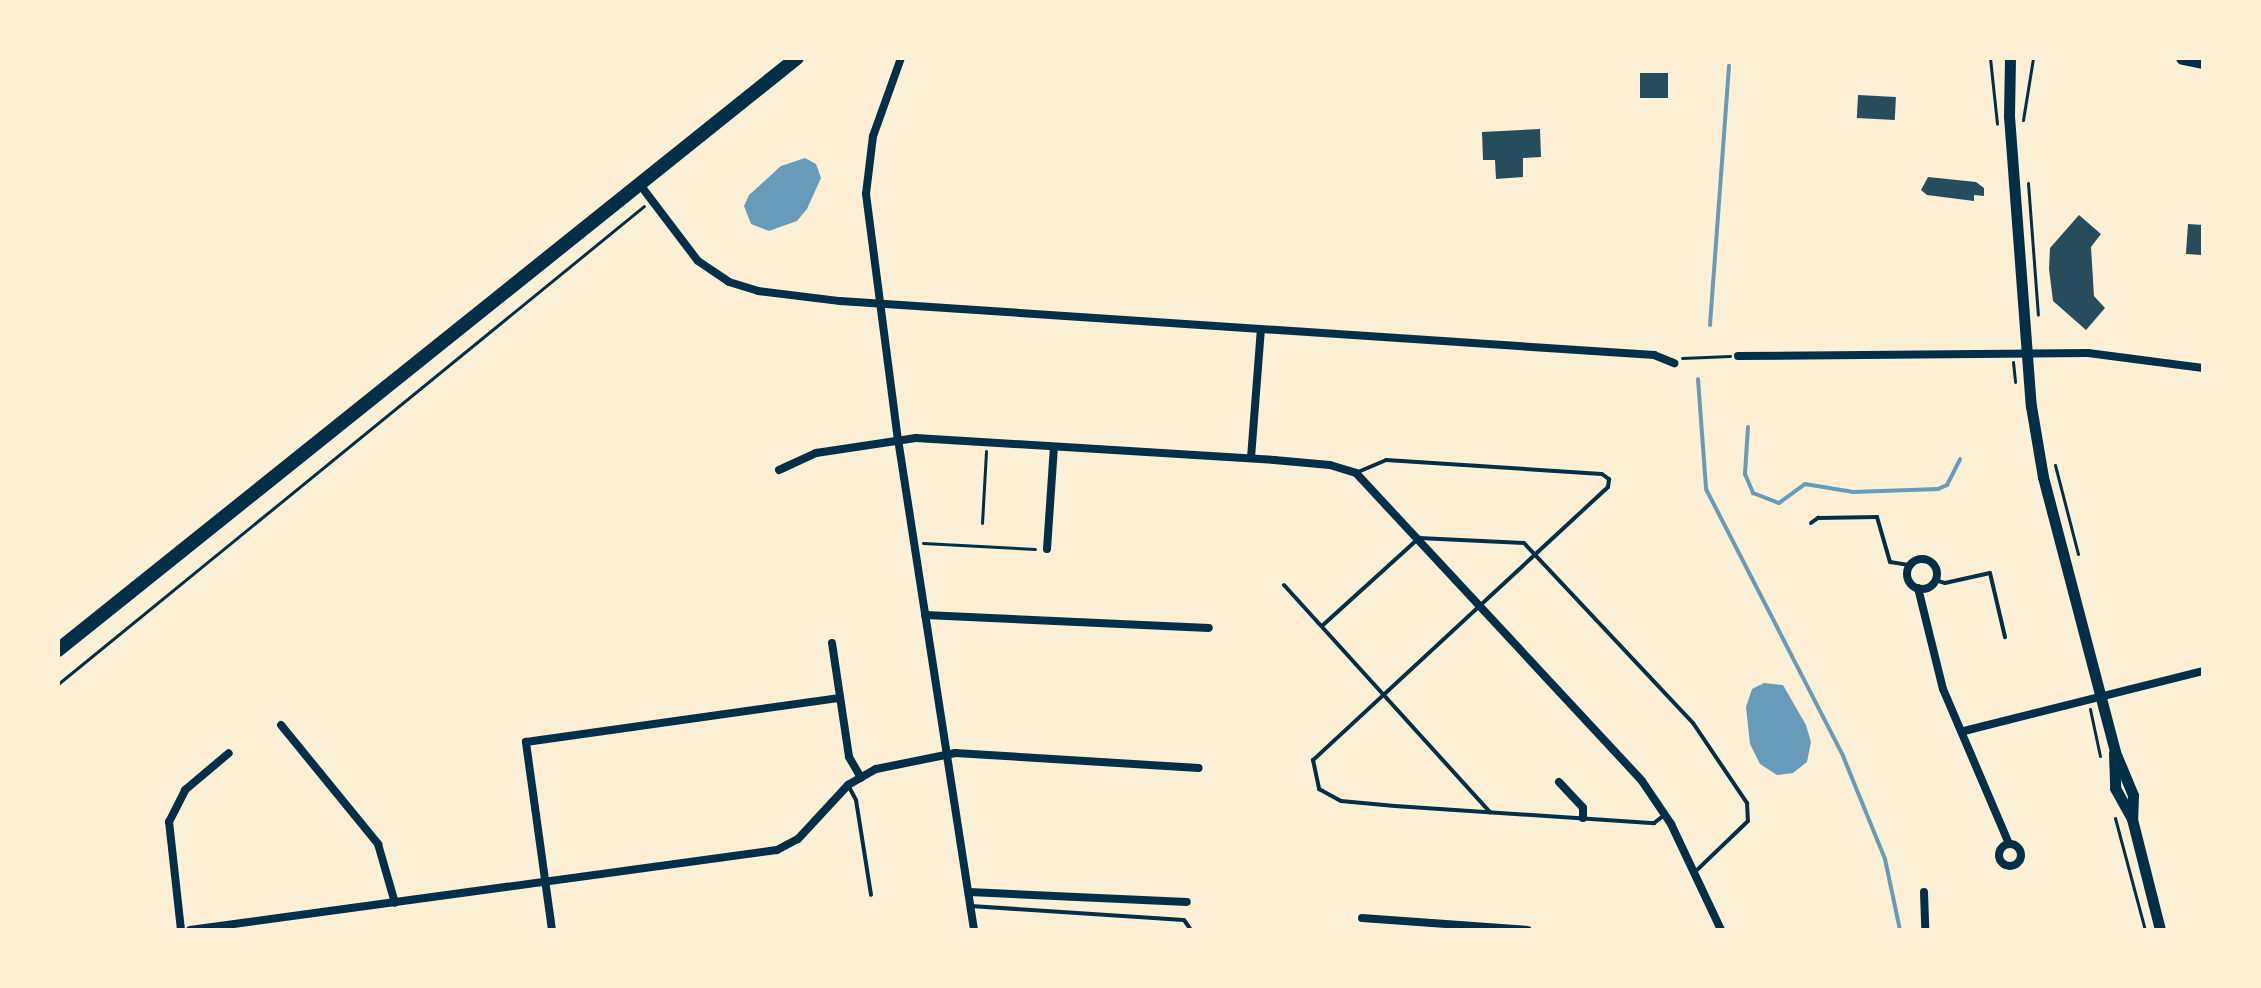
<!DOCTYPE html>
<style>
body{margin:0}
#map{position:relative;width:2261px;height:988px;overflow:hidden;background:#fdf0d5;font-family:"DM Sans",sans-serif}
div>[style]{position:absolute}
.water>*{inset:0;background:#669bbc}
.stream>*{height:4px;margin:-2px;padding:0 2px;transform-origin:2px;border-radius:2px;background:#669bbc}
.building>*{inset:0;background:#264d5e;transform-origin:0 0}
.path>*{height:3px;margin:-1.5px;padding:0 1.5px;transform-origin:1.5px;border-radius:1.5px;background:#003049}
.service>*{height:4px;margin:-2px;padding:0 2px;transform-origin:2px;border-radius:2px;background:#003049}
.minor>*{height:8px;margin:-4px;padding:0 4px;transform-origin:4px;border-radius:4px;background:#003049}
.minor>.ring{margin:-4px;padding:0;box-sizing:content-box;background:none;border:8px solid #003049;border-radius:50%}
.tertiary>*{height:11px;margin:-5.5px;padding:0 5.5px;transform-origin:5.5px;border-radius:5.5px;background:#003049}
.primary>*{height:14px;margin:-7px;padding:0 7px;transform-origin:7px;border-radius:7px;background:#003049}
span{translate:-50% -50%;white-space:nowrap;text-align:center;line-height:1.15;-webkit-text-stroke:6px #fdf0d5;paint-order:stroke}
.frame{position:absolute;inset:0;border:60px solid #fdf0d5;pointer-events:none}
</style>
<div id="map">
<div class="water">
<div style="clip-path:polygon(805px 158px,816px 164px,821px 178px,807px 209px,797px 221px,769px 231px,751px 224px,744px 206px,749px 195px,781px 166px)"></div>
<div style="clip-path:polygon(1764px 683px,1783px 685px,1806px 725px,1811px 742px,1807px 762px,1793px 773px,1777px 775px,1760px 764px,1750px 744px,1746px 707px,1752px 689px)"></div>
</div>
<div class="stream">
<div style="left:1710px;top:325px;width:260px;rotate:-85.8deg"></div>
<div style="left:1698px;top:379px;width:110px;rotate:85.8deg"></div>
<div style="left:1706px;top:489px;width:300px;rotate:62.8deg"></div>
<div style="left:1843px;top:756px;width:111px;rotate:67.8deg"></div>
<div style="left:1885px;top:859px;width:73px;rotate:78.1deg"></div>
<div style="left:1748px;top:427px;width:47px;rotate:93.7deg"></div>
<div style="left:1745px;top:474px;width:21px;rotate:67deg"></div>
<div style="left:1753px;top:493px;width:28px;rotate:21deg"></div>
<div style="left:1779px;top:503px;width:32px;rotate:-36deg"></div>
<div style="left:1805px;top:484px;width:49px;rotate:9.5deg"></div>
<div style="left:1853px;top:492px;width:85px;rotate:-2deg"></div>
<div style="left:1938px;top:489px;width:10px;rotate:-24deg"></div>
<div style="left:1947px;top:485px;width:29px;rotate:-63deg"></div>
</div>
<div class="building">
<div style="left:1640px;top:73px;width:28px;height:25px"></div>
<div style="left:1858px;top:95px;width:38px;height:23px;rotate:3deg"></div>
<div style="clip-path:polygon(1540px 129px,1541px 157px,1523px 158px,1523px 177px,1496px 179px,1495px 160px,1483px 160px,1482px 132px)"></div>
<div style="clip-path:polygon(1928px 177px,1976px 182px,1984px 188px,1984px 196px,1974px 195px,1974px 201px,1927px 195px,1921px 190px)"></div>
<div style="clip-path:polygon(2079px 215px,2101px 234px,2091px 247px,2094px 296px,2105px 308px,2086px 330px,2053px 301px,2049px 269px,2050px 248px)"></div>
<div style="left:2188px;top:224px;width:15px;height:30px;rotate:4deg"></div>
</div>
<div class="path">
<div style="left:1990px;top:58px;width:66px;rotate:83.9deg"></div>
<div style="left:2023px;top:120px;width:63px;rotate:-80.8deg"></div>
<div style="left:2028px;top:183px;width:132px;rotate:85.7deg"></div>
<div style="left:1682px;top:358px;width:48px;rotate:-2.4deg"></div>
<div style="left:2013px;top:362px;width:20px;rotate:84deg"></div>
<div style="left:2055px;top:465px;width:92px;rotate:75.5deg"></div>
<div style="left:982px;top:523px;width:72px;rotate:-86.8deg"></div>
<div style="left:923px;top:543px;width:112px;rotate:3.1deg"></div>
<div style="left:58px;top:684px;width:756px;rotate:-39.2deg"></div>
<div style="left:2090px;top:709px;width:48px;rotate:78deg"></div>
<div style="left:2115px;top:818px;width:116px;rotate:75deg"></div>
</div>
<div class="service">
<div style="left:1358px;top:472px;width:30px;rotate:-23deg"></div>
<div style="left:1386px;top:460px;width:216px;rotate:3.7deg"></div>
<div style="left:1602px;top:474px;width:9px;rotate:36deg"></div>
<div style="left:1609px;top:479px;width:8px;rotate:97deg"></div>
<div style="left:1608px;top:487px;width:402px;rotate:137.2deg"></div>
<div style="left:1313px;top:760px;width:30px;rotate:78deg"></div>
<div style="left:1319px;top:789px;width:25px;rotate:29deg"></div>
<div style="left:1341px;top:801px;width:54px;rotate:5.3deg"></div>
<div style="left:1395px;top:806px;width:260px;rotate:3.8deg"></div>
<div style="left:1654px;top:823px;width:11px;rotate:-38deg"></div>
<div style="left:1811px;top:523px;width:9px;rotate:-36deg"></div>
<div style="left:1818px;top:518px;width:59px;rotate:-1deg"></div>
<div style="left:1877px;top:517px;width:47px;rotate:73.9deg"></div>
<div style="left:1890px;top:562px;width:20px;rotate:9deg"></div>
<div style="left:1935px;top:580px;width:10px;rotate:17deg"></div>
<div style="left:1945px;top:583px;width:46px;rotate:-12.5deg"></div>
<div style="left:1990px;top:573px;width:66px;rotate:76.8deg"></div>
<div style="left:1284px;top:585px;width:307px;rotate:47.8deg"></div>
<div style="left:1323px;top:625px;width:130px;rotate:-42.2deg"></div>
<div style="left:1419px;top:538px;width:105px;rotate:2.7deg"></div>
<div style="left:1524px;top:543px;width:247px;rotate:46.8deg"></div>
<div style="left:1693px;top:723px;width:97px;rotate:56deg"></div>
<div style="left:1747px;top:803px;width:18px;rotate:87deg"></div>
<div style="left:1748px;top:821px;width:72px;rotate:136.1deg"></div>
<div style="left:848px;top:785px;width:17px;rotate:62deg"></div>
<div style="left:856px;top:800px;width:96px;rotate:81deg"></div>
<div style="left:971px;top:906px;width:213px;rotate:3.8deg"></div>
<div style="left:1184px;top:920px;width:12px;rotate:55deg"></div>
</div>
<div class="minor">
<div style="left:901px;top:58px;width:83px;rotate:109.7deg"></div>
<div style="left:873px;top:136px;width:58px;rotate:96.9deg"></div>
<div style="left:866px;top:194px;width:247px;rotate:82.6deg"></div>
<div style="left:898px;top:439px;width:497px;rotate:81.2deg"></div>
<div style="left:641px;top:186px;width:94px;rotate:52.8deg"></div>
<div style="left:698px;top:261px;width:37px;rotate:34deg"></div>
<div style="left:729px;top:282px;width:30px;rotate:17deg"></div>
<div style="left:758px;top:291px;width:83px;rotate:7deg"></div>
<div style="left:840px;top:301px;width:816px;rotate:3.8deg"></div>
<div style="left:1654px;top:355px;width:22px;rotate:22deg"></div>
<div style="left:1738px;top:356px;width:350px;rotate:-0.5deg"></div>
<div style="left:2088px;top:353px;width:116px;rotate:7.4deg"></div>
<div style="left:1251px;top:458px;width:129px;rotate:-85.6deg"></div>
<div style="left:779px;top:470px;width:41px;rotate:-24.7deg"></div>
<div style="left:816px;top:453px;width:101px;rotate:-8.5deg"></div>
<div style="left:916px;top:438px;width:359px;rotate:3.5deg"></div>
<div style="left:1274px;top:460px;width:56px;rotate:5.1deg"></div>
<div style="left:1330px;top:465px;width:27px;rotate:17deg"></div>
<div style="left:1356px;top:473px;width:420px;rotate:47.1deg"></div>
<div style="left:1642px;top:781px;width:52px;rotate:56deg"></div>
<div style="left:1671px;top:824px;width:117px;rotate:64.7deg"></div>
<div style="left:1047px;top:549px;width:102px;rotate:-86.1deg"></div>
<div class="ring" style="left:1907px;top:559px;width:22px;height:22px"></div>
<div style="left:1918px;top:588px;width:104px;rotate:76.1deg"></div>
<div style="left:1943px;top:689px;width:168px;rotate:66.9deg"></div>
<div style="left:925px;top:615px;width:284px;rotate:2.6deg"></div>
<div style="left:832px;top:643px;width:115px;rotate:81.5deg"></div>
<div style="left:849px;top:757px;width:24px;rotate:60deg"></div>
<div style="left:281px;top:725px;width:154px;rotate:50.8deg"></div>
<div style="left:378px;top:844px;width:61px;rotate:73.9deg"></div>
<div style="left:1964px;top:731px;width:246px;rotate:-14.1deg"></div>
<div style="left:1559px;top:782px;width:35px;rotate:47deg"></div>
<div style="left:1583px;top:808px;width:10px;rotate:90deg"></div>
<div class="ring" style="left:1999px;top:844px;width:14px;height:14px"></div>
<div style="left:969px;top:892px;width:218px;rotate:2.6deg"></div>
<div style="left:1924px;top:892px;width:38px;rotate:88deg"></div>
<div style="left:1362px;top:918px;width:166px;rotate:4.1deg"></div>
<div style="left:181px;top:930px;width:109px;rotate:-96.3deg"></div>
<div style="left:169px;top:822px;width:36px;rotate:-63deg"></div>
<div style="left:185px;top:790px;width:57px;rotate:-40.1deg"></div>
<div style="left:190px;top:930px;width:592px;rotate:-7.76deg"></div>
<div style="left:777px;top:850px;width:24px;rotate:-28deg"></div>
<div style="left:798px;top:839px;width:74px;rotate:-47.2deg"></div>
<div style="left:848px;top:785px;width:32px;rotate:-30deg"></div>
<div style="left:876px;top:769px;width:81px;rotate:-11.4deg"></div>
<div style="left:955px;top:753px;width:244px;rotate:3.5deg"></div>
<div style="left:552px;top:930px;width:190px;rotate:-97.9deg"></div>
<div style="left:526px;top:742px;width:317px;rotate:-8deg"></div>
</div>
<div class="tertiary">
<div style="left:2010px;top:58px;width:58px;rotate:91deg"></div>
<div style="left:2009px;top:116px;width:291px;rotate:85.7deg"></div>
<div style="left:2031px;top:406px;width:72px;rotate:80.4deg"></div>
<div style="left:2043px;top:477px;width:284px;rotate:75.3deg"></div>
<div style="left:2115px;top:752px;width:47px;rotate:67.3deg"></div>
<div style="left:2133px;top:795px;width:24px;rotate:92deg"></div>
<div style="left:2132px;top:819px;width:114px;rotate:75.8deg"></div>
<div style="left:2114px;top:753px;width:35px;rotate:88deg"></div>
<div style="left:2115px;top:788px;width:35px;rotate:61deg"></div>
</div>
<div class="primary">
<div style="left:2183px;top:58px;width:20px;rotate:11deg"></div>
<div style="left:58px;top:650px;width:947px;rotate:-38.7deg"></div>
</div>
<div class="frame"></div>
</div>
